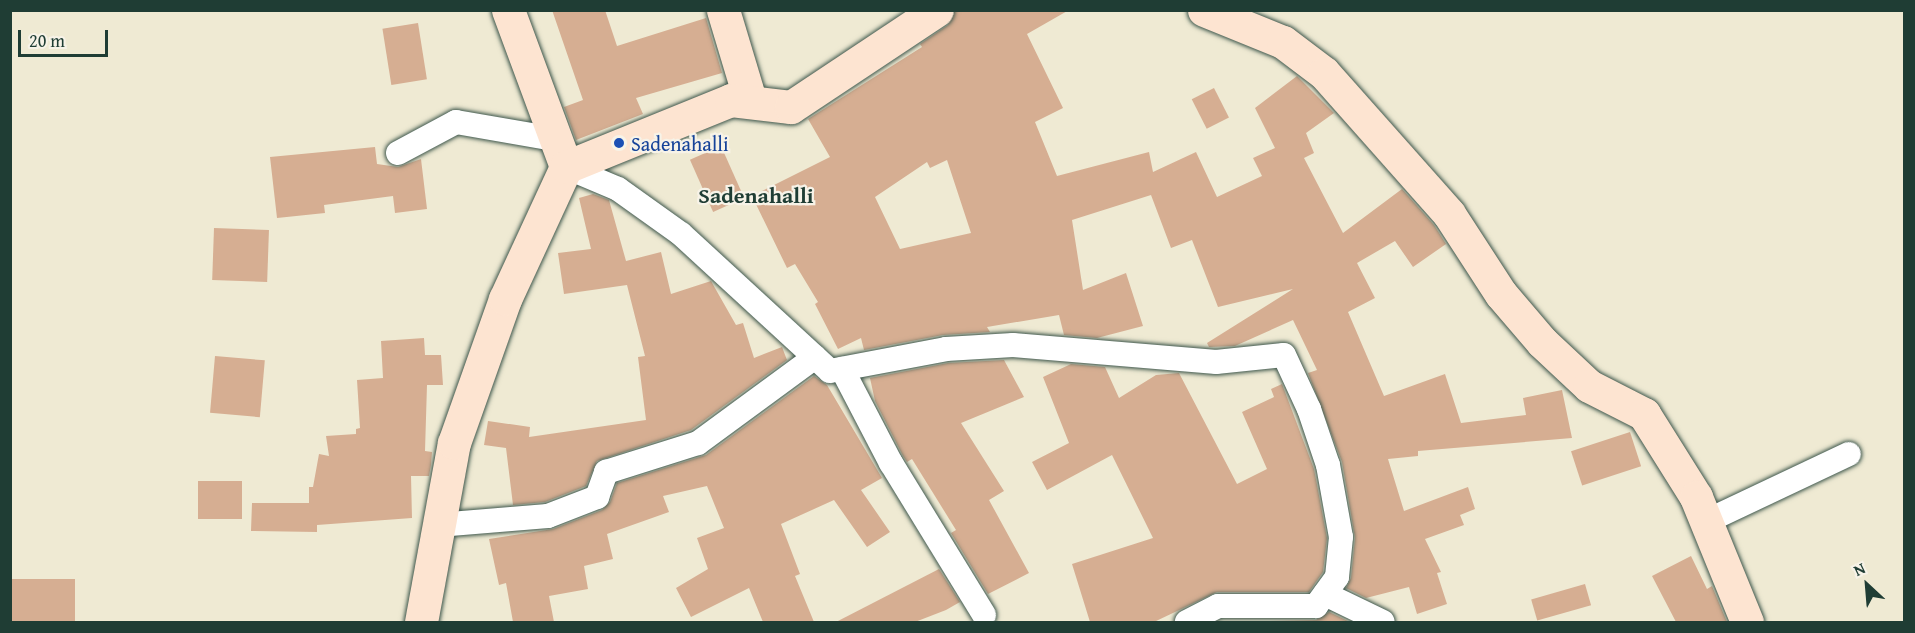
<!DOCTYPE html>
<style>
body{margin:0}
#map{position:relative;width:1915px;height:633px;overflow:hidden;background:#efead3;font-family:"Gentium Book Plus",serif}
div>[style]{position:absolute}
.building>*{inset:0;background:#d6ae92;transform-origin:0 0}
.roads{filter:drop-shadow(0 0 2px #3e574c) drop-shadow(0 0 2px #3e574c)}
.street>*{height:24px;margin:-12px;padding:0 12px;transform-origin:12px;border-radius:12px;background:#fff}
.secondary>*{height:33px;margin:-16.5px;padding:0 16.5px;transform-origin:16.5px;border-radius:16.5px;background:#fde4d1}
.dots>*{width:16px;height:16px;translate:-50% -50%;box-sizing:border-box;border:3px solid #f7f3e8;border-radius:50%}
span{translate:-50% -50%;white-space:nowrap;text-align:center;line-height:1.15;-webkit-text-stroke:4.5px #f7f3e8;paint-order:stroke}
.transit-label{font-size:20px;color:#164399}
.left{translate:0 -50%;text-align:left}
.quarter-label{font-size:22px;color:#1f3d34;font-weight:700}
.frame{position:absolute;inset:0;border:12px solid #1f3d34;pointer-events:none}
.north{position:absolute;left:1837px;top:555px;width:60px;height:60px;-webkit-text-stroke:4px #f7f3e8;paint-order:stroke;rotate:334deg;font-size:16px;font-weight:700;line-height:24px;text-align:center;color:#1f3d34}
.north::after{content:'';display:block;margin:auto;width:21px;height:27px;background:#1f3d34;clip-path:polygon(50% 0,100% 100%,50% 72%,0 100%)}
.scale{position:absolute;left:18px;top:30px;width:90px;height:27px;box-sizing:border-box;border:3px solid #1f3d34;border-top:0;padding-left:8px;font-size:18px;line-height:21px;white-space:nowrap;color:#1f3d34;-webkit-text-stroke:4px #f7f3e8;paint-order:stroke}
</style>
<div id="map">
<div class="building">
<div style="clip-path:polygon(552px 10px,605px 10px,617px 46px,706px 18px,722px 73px,636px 98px,643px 114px,576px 140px,564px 107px,583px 100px)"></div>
<div style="clip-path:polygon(evenodd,955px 10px,1069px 10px,1027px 34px,1063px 108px,1035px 122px,1057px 176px,1149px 152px,1153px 172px,1196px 152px,1217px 197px,1262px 176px,1253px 158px,1275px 148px,1255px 108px,1297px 76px,1334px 113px,1306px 133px,1314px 153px,1304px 158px,1343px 233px,1402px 189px,1434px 225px,1446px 244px,1413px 267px,1395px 241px,1357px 263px,1375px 298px,1348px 312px,1384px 396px,1445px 374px,1461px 423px,1526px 415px,1523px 398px,1562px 390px,1572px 438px,1418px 451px,1418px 456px,1388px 459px,1404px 511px,1468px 487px,1475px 509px,1460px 515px,1464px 525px,1425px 539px,1441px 572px,1437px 573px,1447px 604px,1417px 614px,1409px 587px,1366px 598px,1346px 588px,1351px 578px,1355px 538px,1342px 462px,1308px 373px,1317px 370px,1293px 320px,1235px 346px,1209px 347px,1207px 343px,1293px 289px,1218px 307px,1192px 240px,1171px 248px,1151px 195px,1072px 220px,1083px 290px,1126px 273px,1143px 326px,1097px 338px,1064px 335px,1059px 315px,987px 327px,990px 332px,943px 335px,864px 350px,861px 338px,838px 349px,815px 304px,818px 302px,795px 264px,787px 268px,752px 196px,830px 157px,808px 119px,922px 47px,920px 44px,948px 25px,955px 10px,947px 160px,971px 233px,900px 249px,875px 197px,927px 162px,930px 168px,947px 160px)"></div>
<div style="left:418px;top:23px;width:57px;height:36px;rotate:81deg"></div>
<div style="left:1214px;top:88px;width:33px;height:25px;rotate:63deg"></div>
<div style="left:721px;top:146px;width:57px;height:34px;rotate:66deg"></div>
<div style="clip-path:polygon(375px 147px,377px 164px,398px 167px,421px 159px,427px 209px,395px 213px,393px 196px,324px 205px,325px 213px,277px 218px,270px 157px)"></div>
<div style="clip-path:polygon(593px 194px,609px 200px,626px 261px,661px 252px,671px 294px,711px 281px,736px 325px,743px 323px,754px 358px,782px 347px,787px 360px,691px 430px,597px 461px,586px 486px,545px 502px,513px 505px,506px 448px,484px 445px,488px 421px,530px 427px,529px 437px,646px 420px,638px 357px,645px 356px,627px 285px,564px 294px,558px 253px,591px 249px,579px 198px)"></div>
<div style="left:214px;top:228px;width:55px;height:52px;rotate:2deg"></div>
<div style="clip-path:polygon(424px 338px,425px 355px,441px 355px,443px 385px,427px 385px,425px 451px,432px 452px,431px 465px,429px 476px,411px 476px,412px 518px,317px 525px,317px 532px,251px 531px,252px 503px,309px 503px,309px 487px,313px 487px,319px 454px,329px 456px,326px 436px,356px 434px,356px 429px,360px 428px,357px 380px,383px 378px,381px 341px)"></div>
<div style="left:215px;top:356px;width:50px;height:57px;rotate:5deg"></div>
<div style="clip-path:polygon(1004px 360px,1024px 397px,961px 423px,1004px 491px,989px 500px,1029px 573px,988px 594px,951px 533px,956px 530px,912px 459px,907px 462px,903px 456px,875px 401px,870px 378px,948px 363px)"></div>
<div style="clip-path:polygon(1071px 364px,1105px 367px,1119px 398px,1156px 375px,1179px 373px,1237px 484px,1267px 469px,1242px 412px,1274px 397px,1271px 389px,1282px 384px,1314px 469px,1327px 538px,1323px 572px,1309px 592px,1217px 592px,1154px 622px,1090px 622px,1072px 564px,1153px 538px,1112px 455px,1047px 490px,1032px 462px,1069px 443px,1043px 377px)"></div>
<div style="clip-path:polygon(814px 376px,827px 385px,882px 478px,861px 490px,890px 532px,867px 547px,834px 500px,781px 524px,800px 574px,795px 576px,814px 622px,763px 622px,749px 588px,691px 617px,676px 588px,708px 569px,697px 538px,724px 528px,707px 486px,663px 496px,669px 512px,607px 534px,613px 559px,584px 566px,588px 589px,549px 596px,554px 622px,513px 622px,506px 583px,499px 585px,489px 539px,553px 529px,602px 510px,610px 502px,617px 483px,706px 455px)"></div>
<div style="left:1630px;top:432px;width:36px;height:62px;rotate:72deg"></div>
<div style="left:242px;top:481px;width:38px;height:44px;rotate:90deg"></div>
<div style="clip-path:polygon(1691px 556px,1707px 589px,1712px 586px,1727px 622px,1676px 622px,1652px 576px)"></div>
<div style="clip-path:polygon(939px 569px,960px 602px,946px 610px,915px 622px,836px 622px)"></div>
<div style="left:10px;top:579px;width:65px;height:43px"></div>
<div style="left:1585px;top:584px;width:22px;height:56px;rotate:74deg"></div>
<div style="clip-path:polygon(1329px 612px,1350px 622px,1217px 622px,1316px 620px)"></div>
</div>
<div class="roads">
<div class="street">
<div style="left:398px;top:153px;width:66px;rotate:-28.1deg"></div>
<div style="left:456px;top:122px;width:99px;rotate:9.8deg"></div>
<div style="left:566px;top:167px;width:56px;rotate:22.9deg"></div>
<div style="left:618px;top:189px;width:77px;rotate:35.5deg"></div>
<div style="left:681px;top:234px;width:202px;rotate:42.6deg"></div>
<div style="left:830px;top:371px;width:118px;rotate:-10.7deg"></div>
<div style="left:946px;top:349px;width:67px;rotate:-3.4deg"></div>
<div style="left:1013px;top:345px;width:204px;rotate:4.8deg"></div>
<div style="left:1216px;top:362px;width:68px;rotate:-5.9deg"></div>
<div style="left:1284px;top:355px;width:60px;rotate:65.2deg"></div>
<div style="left:1309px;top:409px;width:59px;rotate:71.3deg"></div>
<div style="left:1328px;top:465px;width:73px;rotate:79.8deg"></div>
<div style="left:1341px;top:537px;width:40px;rotate:95.7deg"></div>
<div style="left:1337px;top:577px;width:36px;rotate:126deg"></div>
<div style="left:1316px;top:606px;width:98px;rotate:180deg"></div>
<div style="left:1218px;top:606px;width:35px;rotate:153deg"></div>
<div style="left:842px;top:369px;width:106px;rotate:62.5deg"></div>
<div style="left:891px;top:463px;width:178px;rotate:58.5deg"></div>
<div style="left:1705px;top:522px;width:159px;rotate:-25.3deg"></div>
<div style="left:438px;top:525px;width:110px;rotate:-4.7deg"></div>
<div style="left:548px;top:516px;width:53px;rotate:-21.2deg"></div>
<div style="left:597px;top:497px;width:27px;rotate:-70deg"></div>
<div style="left:606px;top:472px;width:96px;rotate:-17.5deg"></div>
<div style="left:698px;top:443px;width:145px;rotate:-36.3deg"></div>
<div style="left:1325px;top:594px;width:64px;rotate:25.8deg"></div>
</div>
<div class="secondary">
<div style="left:508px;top:10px;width:167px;rotate:69.7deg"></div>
<div style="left:723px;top:10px;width:94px;rotate:73.3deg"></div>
<div style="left:1204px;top:10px;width:85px;rotate:22.1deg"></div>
<div style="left:1283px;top:42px;width:51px;rotate:37.1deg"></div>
<div style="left:1324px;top:73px;width:188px;rotate:48.4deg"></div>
<div style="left:1449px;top:214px;width:95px;rotate:57deg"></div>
<div style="left:1501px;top:294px;width:63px;rotate:49.5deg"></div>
<div style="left:1542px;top:342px;width:64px;rotate:43.1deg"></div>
<div style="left:1589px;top:386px;width:62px;rotate:27deg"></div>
<div style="left:1644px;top:414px;width:98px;rotate:57.9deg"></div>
<div style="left:1696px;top:497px;width:135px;rotate:67.8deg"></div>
<div style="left:421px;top:622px;width:182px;rotate:-79.6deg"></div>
<div style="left:454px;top:443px;width:153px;rotate:-70.5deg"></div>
<div style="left:505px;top:299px;width:145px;rotate:-65.2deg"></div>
<div style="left:566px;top:167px;width:178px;rotate:-22.1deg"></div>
<div style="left:731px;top:100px;width:60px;rotate:6.7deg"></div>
<div style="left:791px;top:107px;width:175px;rotate:-33.6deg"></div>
</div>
</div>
<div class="dots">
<div style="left:619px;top:143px;background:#1a4fb4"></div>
</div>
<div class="transit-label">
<span class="left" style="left:631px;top:143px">Sadenahalli</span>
</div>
<div class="quarter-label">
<span style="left:756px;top:196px">Sadenahalli</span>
</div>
<div class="frame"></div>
<div class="north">N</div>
<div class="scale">20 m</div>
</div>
